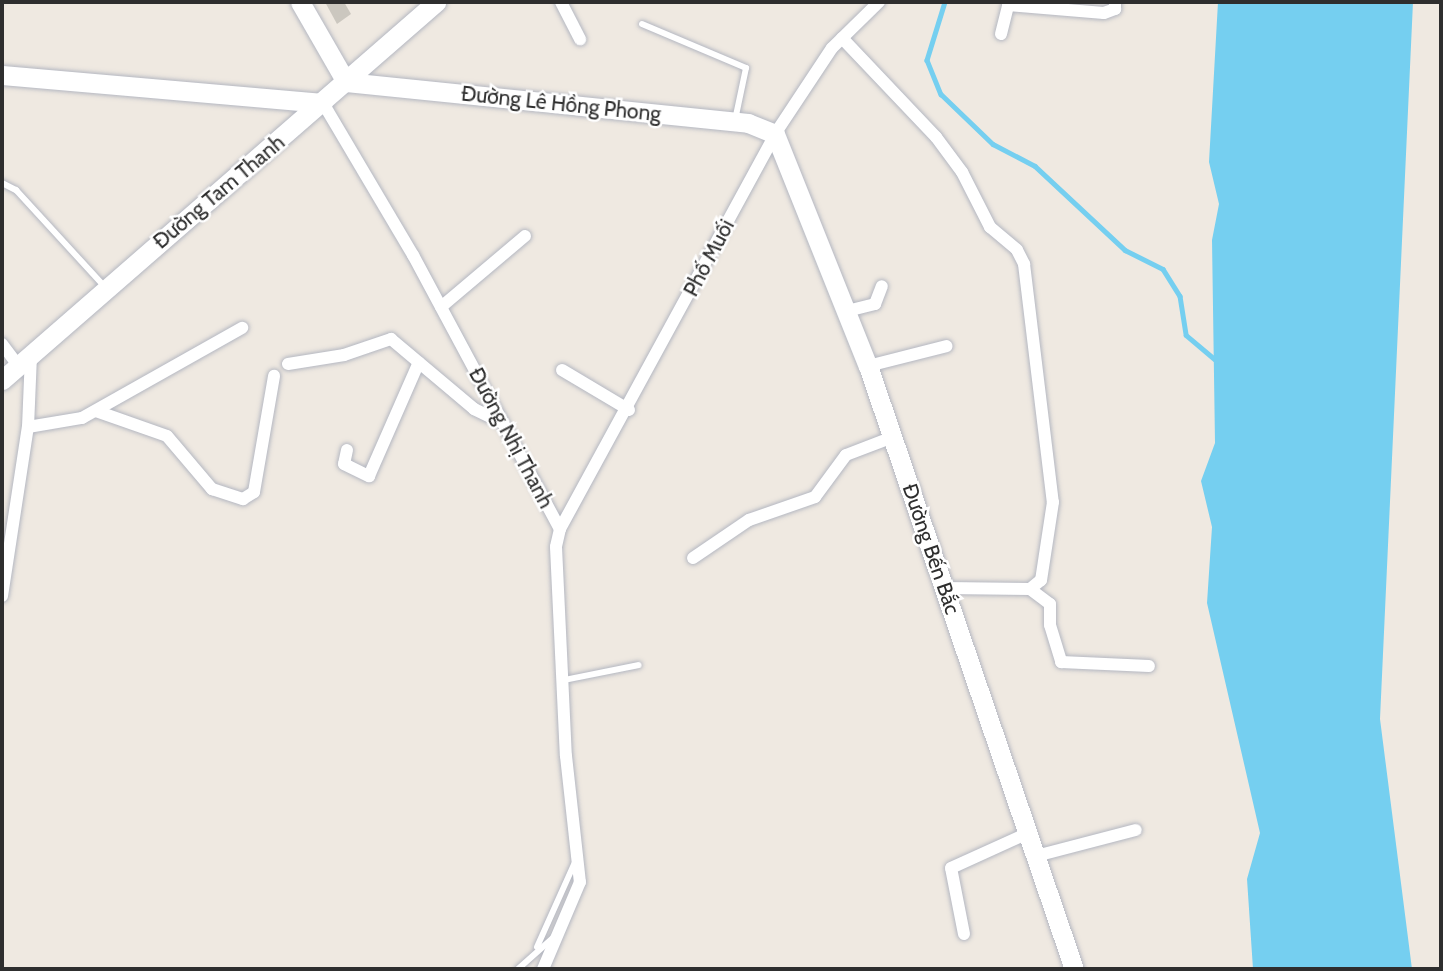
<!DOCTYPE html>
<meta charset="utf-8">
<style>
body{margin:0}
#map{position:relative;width:1443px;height:971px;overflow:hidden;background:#efe9e1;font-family:Cabin,sans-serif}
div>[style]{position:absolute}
.water>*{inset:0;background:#75cff0}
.stream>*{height:4.5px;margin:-2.25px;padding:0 2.25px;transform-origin:2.25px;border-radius:2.25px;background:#75cff0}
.building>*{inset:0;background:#cbc7bf}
.roads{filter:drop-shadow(0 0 2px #b4b7c1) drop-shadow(0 0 2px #b4b7c1)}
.lane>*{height:6px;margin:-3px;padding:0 3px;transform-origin:3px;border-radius:3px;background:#fff}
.street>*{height:12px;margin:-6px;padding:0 6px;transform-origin:6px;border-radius:6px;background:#fff}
.secondary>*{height:19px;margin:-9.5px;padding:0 9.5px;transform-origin:9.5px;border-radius:9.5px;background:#fff}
span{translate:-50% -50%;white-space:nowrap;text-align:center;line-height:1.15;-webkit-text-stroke:5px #fff;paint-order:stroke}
.street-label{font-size:21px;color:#2e2e2e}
.frame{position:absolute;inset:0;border:4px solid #2e2e2e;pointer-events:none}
</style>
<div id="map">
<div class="water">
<div style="clip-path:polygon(1218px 2px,1413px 2px,1380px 719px,1412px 969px,1253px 969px,1247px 879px,1260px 833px,1207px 603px,1212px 527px,1201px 481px,1215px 443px,1212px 240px,1219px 204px,1209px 162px)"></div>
</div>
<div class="stream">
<div style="left:945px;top:2px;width:61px;rotate:107.2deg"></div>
<div style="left:927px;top:60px;width:37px;rotate:68deg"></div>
<div style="left:941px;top:94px;width:72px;rotate:43.9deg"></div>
<div style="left:993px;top:144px;width:47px;rotate:27.6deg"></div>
<div style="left:1035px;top:166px;width:123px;rotate:43deg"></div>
<div style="left:1125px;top:250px;width:42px;rotate:26.6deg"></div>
<div style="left:1163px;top:269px;width:32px;rotate:58deg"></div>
<div style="left:1180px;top:296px;width:39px;rotate:81deg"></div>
<div style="left:1186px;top:335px;width:40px;rotate:40deg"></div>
</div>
<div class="building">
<div style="clip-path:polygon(325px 2px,344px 2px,351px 14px,337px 24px)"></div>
</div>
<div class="roads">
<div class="lane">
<div style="left:642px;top:24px;width:113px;rotate:22.9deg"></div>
<div style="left:746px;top:68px;width:53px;rotate:101.9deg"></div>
<div style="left:2px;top:183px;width:16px;rotate:27deg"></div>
<div style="left:16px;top:190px;width:132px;rotate:47.5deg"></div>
<div style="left:564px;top:680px;width:76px;rotate:-11.3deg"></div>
<div style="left:537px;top:947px;width:93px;rotate:-65.9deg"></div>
<div style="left:518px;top:969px;width:50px;rotate:-41.7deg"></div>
</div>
<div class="street">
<div style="left:561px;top:2px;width:42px;rotate:62.8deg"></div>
<div style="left:1001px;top:34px;width:30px;rotate:-76deg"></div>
<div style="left:1008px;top:5px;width:96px;rotate:4.8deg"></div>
<div style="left:1104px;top:13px;width:12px;rotate:-20deg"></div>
<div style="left:1115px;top:9px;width:7px;rotate:-90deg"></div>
<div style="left:842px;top:38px;width:137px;rotate:46.5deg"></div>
<div style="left:936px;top:137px;width:44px;rotate:53.4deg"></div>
<div style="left:962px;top:172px;width:62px;rotate:63deg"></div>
<div style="left:990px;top:227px;width:35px;rotate:40deg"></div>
<div style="left:1017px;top:250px;width:16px;rotate:63deg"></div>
<div style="left:1024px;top:264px;width:240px;rotate:83.1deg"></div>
<div style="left:1053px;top:502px;width:79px;rotate:98.7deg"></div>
<div style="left:1041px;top:580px;width:14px;rotate:141deg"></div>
<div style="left:1030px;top:589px;width:85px;rotate:-179.3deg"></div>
<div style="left:323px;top:103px;width:177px;rotate:59.4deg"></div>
<div style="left:413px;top:255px;width:311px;rotate:61.8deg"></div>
<div style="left:560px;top:529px;width:18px;rotate:103deg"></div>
<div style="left:556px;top:547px;width:209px;rotate:87.3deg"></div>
<div style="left:566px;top:756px;width:127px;rotate:83.7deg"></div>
<div style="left:580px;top:882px;width:95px;rotate:113deg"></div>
<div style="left:441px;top:307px;width:110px;rotate:-40.2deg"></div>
<div style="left:847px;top:311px;width:29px;rotate:-14deg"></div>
<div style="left:875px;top:304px;width:19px;rotate:-69deg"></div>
<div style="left:2px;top:344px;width:26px;rotate:53deg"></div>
<div style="left:288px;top:364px;width:57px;rotate:-9.1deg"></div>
<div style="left:344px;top:355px;width:50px;rotate:-18.8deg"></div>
<div style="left:391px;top:339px;width:109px;rotate:40.1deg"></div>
<div style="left:474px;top:409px;width:30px;rotate:26deg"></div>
<div style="left:868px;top:366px;width:81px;rotate:-14.2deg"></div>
<div style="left:562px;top:370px;width:78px;rotate:30.8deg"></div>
<div style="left:96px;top:411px;width:75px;rotate:19.4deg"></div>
<div style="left:167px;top:436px;width:70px;rotate:49.7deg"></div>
<div style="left:212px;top:489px;width:33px;rotate:18deg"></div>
<div style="left:243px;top:499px;width:13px;rotate:-32deg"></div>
<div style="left:254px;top:492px;width:118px;rotate:-80.2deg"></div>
<div style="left:28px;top:427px;width:55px;rotate:-9.5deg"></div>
<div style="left:82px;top:418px;width:184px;rotate:-29.4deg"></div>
<div style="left:347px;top:450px;width:14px;rotate:102deg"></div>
<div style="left:344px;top:464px;width:28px;rotate:26deg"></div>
<div style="left:369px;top:476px;width:124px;rotate:-66.3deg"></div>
<div style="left:560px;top:529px;width:450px;rotate:-61.4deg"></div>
<div style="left:775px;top:134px;width:103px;rotate:-56.5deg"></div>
<div style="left:832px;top:48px;width:66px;rotate:-44.4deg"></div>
<div style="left:693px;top:558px;width:68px;rotate:-34.2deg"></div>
<div style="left:749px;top:520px;width:70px;rotate:-19.2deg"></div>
<div style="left:815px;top:497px;width:52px;rotate:-53.6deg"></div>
<div style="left:846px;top:455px;width:50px;rotate:-21deg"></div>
<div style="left:1030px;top:589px;width:25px;rotate:37deg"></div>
<div style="left:1050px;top:604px;width:21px;rotate:90deg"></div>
<div style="left:1050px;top:625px;width:39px;rotate:73deg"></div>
<div style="left:1061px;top:662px;width:88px;rotate:2.6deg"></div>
<div style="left:2px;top:596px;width:171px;rotate:-81.3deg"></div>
<div style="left:28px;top:427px;width:73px;rotate:-87.6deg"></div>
<div style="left:1036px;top:856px;width:103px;rotate:-14.6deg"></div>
<div style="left:964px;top:934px;width:67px;rotate:-101.1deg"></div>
<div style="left:951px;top:868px;width:85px;rotate:-24.4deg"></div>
</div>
<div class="secondary">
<div style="left:300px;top:2px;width:92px;rotate:60.1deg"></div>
<div style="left:346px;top:82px;width:404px;rotate:5.8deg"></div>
<div style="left:748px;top:123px;width:29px;rotate:22deg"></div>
<div style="left:775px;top:134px;width:250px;rotate:68.2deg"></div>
<div style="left:868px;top:366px;width:637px;rotate:71.14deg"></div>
<div style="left:2px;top:75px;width:322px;rotate:5deg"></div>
<div style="left:2px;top:380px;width:576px;rotate:-41.05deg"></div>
</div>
</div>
<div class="street-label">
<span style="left:561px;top:104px;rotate:6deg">Đường Lê Hồng Phong</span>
<span style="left:219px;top:192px;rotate:-40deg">Đường Tam Thanh</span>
<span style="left:709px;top:258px;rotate:-62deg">Phố Muối</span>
<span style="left:511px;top:438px;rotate:62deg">Đường Nhị Thanh</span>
<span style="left:931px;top:549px;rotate:71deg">Đường Bến Bắc</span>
</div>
<div class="frame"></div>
</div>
